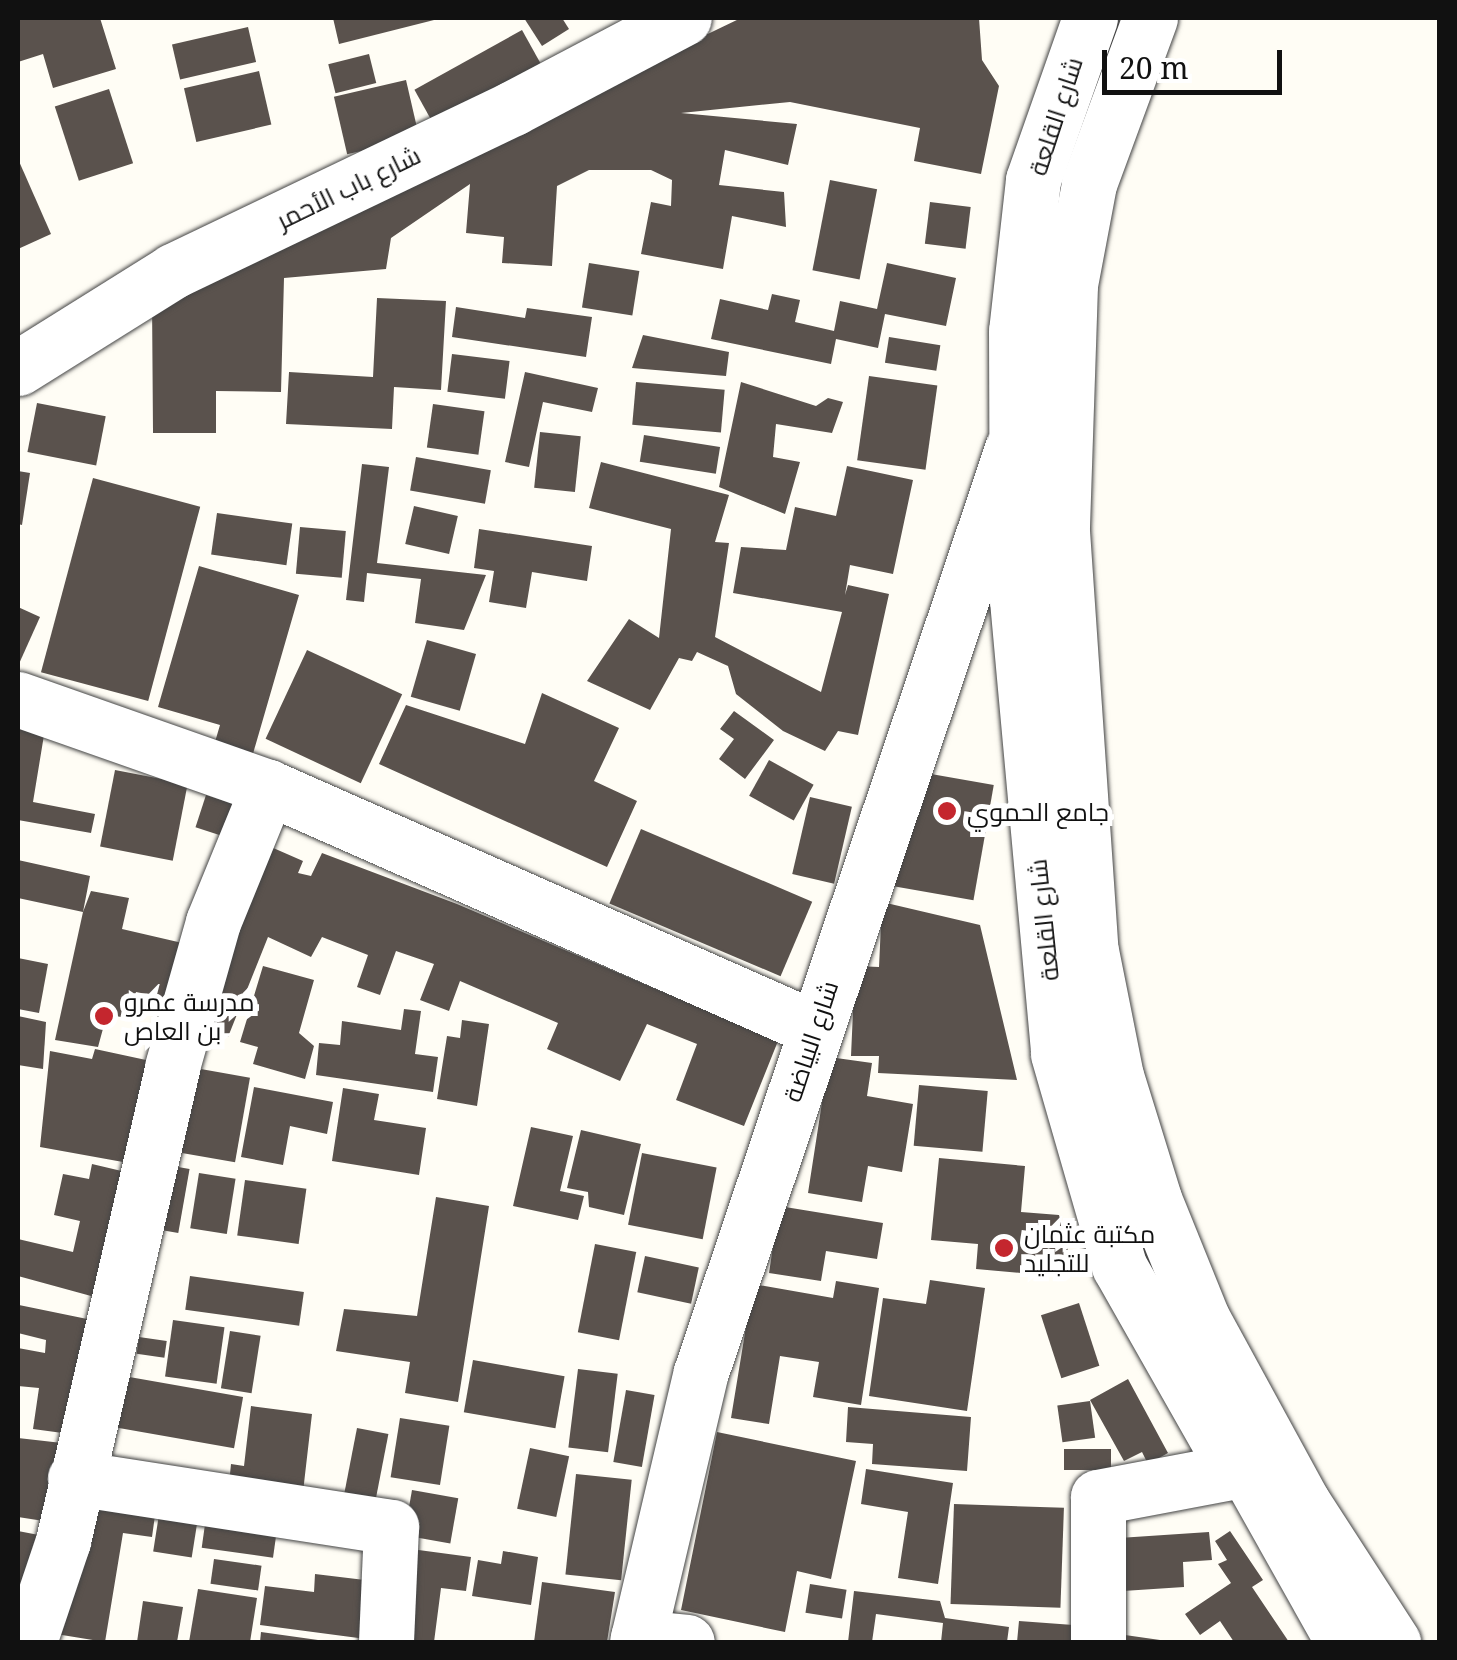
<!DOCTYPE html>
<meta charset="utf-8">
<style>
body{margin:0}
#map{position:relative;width:1457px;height:1660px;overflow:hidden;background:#fffdf5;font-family:"Noto Serif",Cairo,serif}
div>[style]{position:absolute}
.building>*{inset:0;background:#5a524d;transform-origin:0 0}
.roads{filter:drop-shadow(0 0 2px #444) drop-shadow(0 0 2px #444)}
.minor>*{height:55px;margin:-27.5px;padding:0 27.5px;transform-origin:27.5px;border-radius:27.5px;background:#fff}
.tertiary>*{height:55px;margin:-27.5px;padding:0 27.5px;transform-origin:27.5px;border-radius:27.5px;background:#fff}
.dots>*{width:28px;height:28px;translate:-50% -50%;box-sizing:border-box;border:5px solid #fff;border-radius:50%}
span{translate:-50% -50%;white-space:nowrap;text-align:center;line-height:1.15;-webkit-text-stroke:10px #fff;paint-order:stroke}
.street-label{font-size:25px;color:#111}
.poi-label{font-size:25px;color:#111}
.left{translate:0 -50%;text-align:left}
.frame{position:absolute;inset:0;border:20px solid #111;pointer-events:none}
.scale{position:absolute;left:1102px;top:50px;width:180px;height:45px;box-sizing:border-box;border:5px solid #111;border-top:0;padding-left:12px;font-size:30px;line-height:35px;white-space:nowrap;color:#111;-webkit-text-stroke:8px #fff;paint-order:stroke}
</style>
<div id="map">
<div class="building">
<div style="clip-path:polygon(18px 18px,100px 18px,116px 69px,53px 88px,43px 54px,18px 62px)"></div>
<div style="clip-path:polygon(333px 18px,438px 18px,438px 19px,339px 44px)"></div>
<div style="clip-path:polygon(524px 18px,562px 18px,569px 29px,542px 46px)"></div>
<div style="clip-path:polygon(741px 18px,979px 18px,982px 60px,999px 86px,981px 174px,914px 161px,920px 128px,790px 102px,681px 113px,797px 124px,788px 165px,725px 150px,719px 185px,784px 192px,786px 227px,732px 216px,723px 269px,641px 254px,651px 202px,671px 206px,672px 180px,651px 170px,589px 170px,557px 186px,552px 266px,502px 263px,504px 237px,466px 233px,470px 184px,391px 238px,386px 269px,284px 278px,281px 392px,216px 391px,216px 433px,153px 433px,152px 301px)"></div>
<div style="left:248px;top:27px;width:36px;height:78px;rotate:77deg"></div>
<div style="left:522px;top:30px;width:43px;height:123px;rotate:61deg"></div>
<div style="left:369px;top:54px;width:30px;height:42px;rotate:76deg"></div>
<div style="left:259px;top:71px;width:55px;height:77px;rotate:77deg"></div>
<div style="left:406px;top:80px;width:59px;height:74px;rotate:77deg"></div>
<div style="left:109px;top:89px;width:78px;height:57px;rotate:72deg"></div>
<div style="clip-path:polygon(18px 159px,51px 234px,18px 249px)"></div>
<div style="left:830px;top:180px;width:48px;height:92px;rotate:11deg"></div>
<div style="left:930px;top:202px;width:41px;height:42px;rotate:7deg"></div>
<div style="left:589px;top:263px;width:51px;height:45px;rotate:9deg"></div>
<div style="clip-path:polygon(887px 263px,956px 278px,946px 326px,885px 314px,878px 348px,836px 339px,831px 364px,711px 339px,720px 299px,768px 310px,772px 294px,800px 300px,795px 322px,834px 331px,840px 301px,877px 309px)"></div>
<div style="clip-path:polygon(377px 298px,446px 301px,441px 390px,394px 387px,392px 429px,286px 424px,289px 372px,373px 377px)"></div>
<div style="clip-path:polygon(456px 307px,525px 318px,527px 308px,592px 317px,586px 357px,452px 337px)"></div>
<div style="clip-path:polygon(643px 335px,729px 352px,726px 376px,632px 368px)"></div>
<div style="left:889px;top:337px;width:52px;height:26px;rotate:9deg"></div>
<div style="left:452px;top:354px;width:58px;height:38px;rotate:7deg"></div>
<div style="clip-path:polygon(525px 372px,598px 388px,592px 412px,543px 402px,529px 467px,505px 462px)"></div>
<div style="left:869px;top:376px;width:69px;height:85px;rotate:8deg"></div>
<div style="left:636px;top:382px;width:89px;height:43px;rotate:5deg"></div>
<div style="clip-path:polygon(741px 382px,816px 406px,828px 398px,843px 402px,832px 433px,776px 424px,773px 457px,800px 462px,785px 514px,719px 487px)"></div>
<div style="left:37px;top:403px;width:70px;height:50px;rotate:11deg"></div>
<div style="left:433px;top:404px;width:52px;height:44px;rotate:8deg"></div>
<div style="left:540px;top:432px;width:41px;height:56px;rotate:6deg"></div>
<div style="left:644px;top:435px;width:77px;height:27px;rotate:9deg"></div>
<div style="left:416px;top:457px;width:76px;height:34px;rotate:10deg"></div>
<div style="clip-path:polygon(601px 462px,729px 495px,715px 542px,729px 543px,715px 637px,821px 692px,842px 612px,733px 593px,741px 547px,786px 550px,795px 507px,836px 516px,847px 466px,913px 480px,893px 574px,850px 565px,845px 595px,848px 585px,889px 594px,858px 735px,838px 731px,825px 751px,783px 731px,736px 694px,728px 666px,697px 652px,692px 661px,679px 658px,650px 710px,587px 681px,629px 619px,659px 638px,671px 529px,589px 508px)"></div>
<div style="clip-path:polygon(362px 464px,389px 467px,377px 563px,486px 575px,464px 630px,415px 623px,421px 579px,367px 573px,364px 602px,346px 600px)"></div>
<div style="clip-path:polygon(18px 471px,30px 473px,22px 525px,18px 524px)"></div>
<div style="left:93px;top:478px;width:111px;height:201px;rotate:15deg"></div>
<div style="left:414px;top:506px;width:45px;height:39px;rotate:13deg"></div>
<div style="left:217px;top:513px;width:76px;height:42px;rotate:8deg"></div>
<div style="left:300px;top:527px;width:46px;height:47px;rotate:5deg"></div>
<div style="clip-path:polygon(479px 529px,592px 546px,587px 581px,532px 572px,526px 608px,489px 602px,494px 571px,474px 568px)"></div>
<div style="clip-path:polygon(199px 566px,299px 595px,250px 764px,212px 752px,220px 725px,158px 707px)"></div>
<div style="clip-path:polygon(18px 607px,40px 617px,18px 666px)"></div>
<div style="left:427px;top:640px;width:51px;height:59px;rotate:16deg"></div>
<div style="left:307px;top:650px;width:105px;height:98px;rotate:25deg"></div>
<div style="clip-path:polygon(542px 693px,619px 728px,594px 781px,637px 801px,607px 867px,379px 764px,406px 705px,525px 744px)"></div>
<div style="clip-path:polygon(734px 711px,774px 740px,745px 779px,719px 759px,734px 739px,720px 729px)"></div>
<div style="clip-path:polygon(18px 720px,45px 729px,33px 802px,95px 814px,91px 833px,18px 820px)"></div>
<div style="left:769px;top:760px;width:51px;height:41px;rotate:29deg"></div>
<div style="left:115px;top:770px;width:74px;height:78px;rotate:11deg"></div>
<div style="left:914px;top:771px;width:81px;height:117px;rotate:10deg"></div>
<div style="left:206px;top:795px;width:42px;height:34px;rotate:18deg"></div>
<div style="left:810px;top:797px;width:43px;height:79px;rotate:13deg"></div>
<div style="left:641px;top:829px;width:186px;height:81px;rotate:23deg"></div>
<div style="clip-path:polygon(271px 847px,303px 861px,298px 873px,311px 876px,322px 853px,457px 904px,778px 1041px,744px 1126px,676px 1100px,697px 1044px,647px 1024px,620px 1081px,547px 1049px,558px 1023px,460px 981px,449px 1011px,420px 1000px,434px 964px,396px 951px,380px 995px,357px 987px,368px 955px,322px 937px,311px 957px,268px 937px,228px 1037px,195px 1023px)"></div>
<div style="clip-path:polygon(18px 860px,90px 876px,83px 912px,91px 891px,129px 898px,122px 929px,191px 945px,176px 1000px,136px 992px,130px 1019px,107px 1014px,98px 1047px,55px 1040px,83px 912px,18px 898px)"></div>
<div style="clip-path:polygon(882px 902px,980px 925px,1017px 1080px,878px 1073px,879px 1056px,851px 1056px,855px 966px,879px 967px)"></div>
<div style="clip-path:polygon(18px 958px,48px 964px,39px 1013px,18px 1009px)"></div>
<div style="clip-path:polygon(263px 966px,314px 980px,299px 1033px,314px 1046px,305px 1079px,253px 1064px,258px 1047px,240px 1042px)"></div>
<div style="clip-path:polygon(404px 1009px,421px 1011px,415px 1054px,438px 1057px,433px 1092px,316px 1075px,319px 1043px,340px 1045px,342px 1021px,401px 1030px)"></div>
<div style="clip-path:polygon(18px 1016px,46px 1022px,43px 1069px,18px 1065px)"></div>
<div style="clip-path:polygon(462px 1020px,489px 1024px,477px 1106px,437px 1099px,447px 1036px,460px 1038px)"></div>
<div style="clip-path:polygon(95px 1049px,160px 1063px,134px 1164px,40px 1147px,50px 1051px,92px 1059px)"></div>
<div style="clip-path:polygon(829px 1057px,872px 1063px,867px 1096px,913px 1104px,902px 1172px,868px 1166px,862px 1202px,808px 1193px)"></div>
<div style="left:184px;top:1066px;width:67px;height:86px;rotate:10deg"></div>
<div style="left:919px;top:1085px;width:69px;height:61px;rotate:5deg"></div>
<div style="clip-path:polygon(254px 1087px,333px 1102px,327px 1134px,290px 1126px,283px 1165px,241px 1157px)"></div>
<div style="clip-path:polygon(343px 1088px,379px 1094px,374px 1120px,426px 1128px,419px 1175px,332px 1161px)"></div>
<div style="clip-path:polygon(531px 1127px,573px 1136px,560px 1191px,584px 1196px,578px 1220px,513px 1206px)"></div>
<div style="clip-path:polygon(581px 1130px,641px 1144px,624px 1215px,589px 1207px,588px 1192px,567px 1188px)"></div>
<div style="left:642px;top:1153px;width:76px;height:73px;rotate:11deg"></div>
<div style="clip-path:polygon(939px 1158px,1025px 1166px,1021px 1212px,1059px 1215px,1069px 1255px,1054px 1276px,976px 1269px,978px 1244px,931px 1240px)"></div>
<div style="clip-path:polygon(92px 1164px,130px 1173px,102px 1299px,18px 1276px,18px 1239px,73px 1252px,80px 1221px,54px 1215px,63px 1174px,89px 1179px)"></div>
<div style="left:161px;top:1164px;width:29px;height:65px;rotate:10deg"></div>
<div style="left:199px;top:1173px;width:37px;height:56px;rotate:9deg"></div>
<div style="left:245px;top:1180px;width:62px;height:56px;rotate:8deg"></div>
<div style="clip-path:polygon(436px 1197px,489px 1206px,458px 1402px,405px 1393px,410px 1362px,336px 1351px,344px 1309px,417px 1316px)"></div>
<div style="clip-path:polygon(779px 1206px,883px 1223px,877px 1259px,826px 1251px,821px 1281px,769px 1273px)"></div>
<div style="left:595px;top:1244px;width:42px;height:90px;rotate:11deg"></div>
<div style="left:645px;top:1256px;width:55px;height:37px;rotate:12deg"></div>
<div style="left:190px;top:1276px;width:115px;height:34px;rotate:8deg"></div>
<div style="clip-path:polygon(930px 1280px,985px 1288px,967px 1411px,869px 1396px,883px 1298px,926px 1304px)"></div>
<div style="clip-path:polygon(836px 1281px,879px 1288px,861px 1405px,813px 1397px,819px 1362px,780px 1356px,769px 1424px,731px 1418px,753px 1284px,833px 1298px)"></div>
<div style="left:1079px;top:1303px;width:66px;height:40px;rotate:72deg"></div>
<div style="clip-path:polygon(19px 1305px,92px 1320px,70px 1434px,33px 1429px,39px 1388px,18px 1386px,18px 1348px,45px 1353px,46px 1340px,18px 1333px)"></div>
<div style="left:173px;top:1320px;width:52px;height:57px;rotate:8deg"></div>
<div style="left:230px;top:1331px;width:31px;height:58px;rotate:9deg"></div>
<div style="left:139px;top:1337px;width:28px;height:17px;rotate:8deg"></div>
<div style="left:473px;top:1360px;width:93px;height:53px;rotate:10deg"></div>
<div style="left:578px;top:1369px;width:40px;height:79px;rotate:7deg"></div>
<div style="left:118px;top:1375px;width:127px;height:52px;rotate:10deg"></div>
<div style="clip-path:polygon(1128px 1379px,1168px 1453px,1148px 1464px,1142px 1452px,1124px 1461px,1090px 1400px)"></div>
<div style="left:626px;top:1390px;width:29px;height:73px;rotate:10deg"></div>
<div style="left:1090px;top:1401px;width:37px;height:33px;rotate:82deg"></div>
<div style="clip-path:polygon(251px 1406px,312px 1414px,303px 1492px,229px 1484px,231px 1464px,244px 1466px)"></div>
<div style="clip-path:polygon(848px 1407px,971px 1417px,967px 1471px,872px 1464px,873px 1444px,846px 1442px)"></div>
<div style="left:400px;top:1418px;width:50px;height:60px;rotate:9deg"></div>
<div style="left:357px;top:1428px;width:32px;height:72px;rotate:11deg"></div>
<div style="clip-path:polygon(717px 1432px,856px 1461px,831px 1579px,797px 1571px,785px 1632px,681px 1610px)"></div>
<div style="clip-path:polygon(18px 1438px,62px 1443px,50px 1522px,18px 1517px)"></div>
<div style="left:530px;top:1448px;width:40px;height:62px;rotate:12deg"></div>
<div style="left:1064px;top:1449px;width:47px;height:21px"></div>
<div style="clip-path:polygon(866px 1469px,953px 1483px,938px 1584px,898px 1578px,908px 1512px,861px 1504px)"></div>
<div style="left:576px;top:1474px;width:56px;height:101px;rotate:6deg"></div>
<div style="clip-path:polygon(81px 1486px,157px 1501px,152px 1537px,123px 1533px,105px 1642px,56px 1634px)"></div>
<div style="left:412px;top:1490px;width:47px;height:46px;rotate:10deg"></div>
<div style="left:161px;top:1502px;width:39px;height:50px;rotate:9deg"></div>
<div style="left:954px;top:1504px;width:110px;height:100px;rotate:2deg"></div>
<div style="left:207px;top:1510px;width:72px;height:38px;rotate:8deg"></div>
<div style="clip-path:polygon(18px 1531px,44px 1536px,18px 1638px)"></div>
<div style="clip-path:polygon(1230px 1531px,1263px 1580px,1252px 1587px,1289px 1642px,1234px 1642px,1220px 1621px,1200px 1635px,1185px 1614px,1231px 1583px,1218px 1564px,1227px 1560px,1215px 1541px)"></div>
<div style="clip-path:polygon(1209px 1532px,1212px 1560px,1183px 1562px,1184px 1587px,1123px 1591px,1119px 1538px)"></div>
<div style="clip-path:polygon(411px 1549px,471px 1557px,466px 1591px,441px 1588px,434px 1642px,398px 1642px)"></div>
<div style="clip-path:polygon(503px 1551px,538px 1557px,531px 1605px,472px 1596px,478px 1560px,501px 1564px)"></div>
<div style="left:214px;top:1559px;width:48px;height:25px;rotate:8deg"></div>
<div style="clip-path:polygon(315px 1574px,373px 1581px,366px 1639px,260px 1625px,265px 1586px,314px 1592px)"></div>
<div style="clip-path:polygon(542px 1582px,615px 1592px,607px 1642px,534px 1642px)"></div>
<div style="left:810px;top:1584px;width:37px;height:29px;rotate:9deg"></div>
<div style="clip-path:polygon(198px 1589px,257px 1598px,250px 1642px,189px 1642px)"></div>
<div style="clip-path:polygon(854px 1591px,940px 1601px,945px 1618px,1009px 1627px,1007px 1642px,941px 1642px,943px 1623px,876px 1614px,872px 1642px,848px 1642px)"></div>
<div style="clip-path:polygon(143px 1601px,183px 1607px,177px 1642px,137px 1642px)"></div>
<div style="clip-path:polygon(1019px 1621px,1087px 1626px,1086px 1642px,1017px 1642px)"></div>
<div style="clip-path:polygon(261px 1632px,318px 1640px,318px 1642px,260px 1642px)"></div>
<div style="clip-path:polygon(1118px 1634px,1160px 1640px,1160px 1642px,1117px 1642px)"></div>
</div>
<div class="roads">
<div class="minor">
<div style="left:18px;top:699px;width:265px;rotate:19.4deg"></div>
<div style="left:268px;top:787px;width:597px;rotate:23.82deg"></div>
<div style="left:75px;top:1478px;width:320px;rotate:8.8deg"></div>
<div style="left:391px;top:1527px;width:115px;rotate:92.5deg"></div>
<div style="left:638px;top:1637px;width:49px;rotate:5.8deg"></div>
<div style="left:29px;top:1642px;width:107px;rotate:-71.4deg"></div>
<div style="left:63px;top:1541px;width:486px;rotate:-77deg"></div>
<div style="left:172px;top:1067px;width:151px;rotate:-74.2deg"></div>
<div style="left:213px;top:922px;width:146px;rotate:-67.8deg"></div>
<div style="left:637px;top:1642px;width:277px;rotate:-76.7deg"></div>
<div style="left:701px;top:1372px;width:974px;rotate:-71.38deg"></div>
<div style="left:1098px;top:1642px;width:145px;rotate:-90deg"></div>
<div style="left:1098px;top:1497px;width:151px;rotate:-10.7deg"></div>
</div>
<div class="tertiary">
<div style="left:1090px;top:18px;width:172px;rotate:109.4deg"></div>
<div style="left:1033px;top:180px;width:152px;rotate:96.4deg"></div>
<div style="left:1016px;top:331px;width:269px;rotate:89.8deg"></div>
<div style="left:1017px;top:600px;width:456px;rotate:84.8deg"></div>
<div style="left:1058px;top:1054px;width:221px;rotate:73.9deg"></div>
<div style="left:1119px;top:1266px;width:208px;rotate:60.4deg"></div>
<div style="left:1222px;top:1447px;width:33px;rotate:43deg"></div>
<div style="left:1246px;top:1469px;width:198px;rotate:60.7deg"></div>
<div style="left:1150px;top:18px;width:177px;rotate:110.2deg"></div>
<div style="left:1089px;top:184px;width:103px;rotate:100.7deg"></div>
<div style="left:1070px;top:285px;width:246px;rotate:91.9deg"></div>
<div style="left:1062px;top:531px;width:421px;rotate:86.1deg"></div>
<div style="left:1091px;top:951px;width:127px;rotate:78.7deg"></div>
<div style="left:1116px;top:1076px;width:129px;rotate:72.8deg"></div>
<div style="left:1154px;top:1199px;width:128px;rotate:68deg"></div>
<div style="left:1202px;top:1318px;width:211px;rotate:61.4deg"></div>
<div style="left:1303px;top:1503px;width:166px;rotate:57.1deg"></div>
<div style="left:18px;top:368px;width:183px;rotate:-32deg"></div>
<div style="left:173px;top:271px;width:377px;rotate:-25.6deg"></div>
<div style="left:513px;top:108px;width:193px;rotate:-27.8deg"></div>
</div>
</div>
<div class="dots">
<div style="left:947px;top:811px;background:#c4262e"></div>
<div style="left:104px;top:1016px;background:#c4262e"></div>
<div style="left:1004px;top:1248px;background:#c4262e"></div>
</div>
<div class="street-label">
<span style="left:1055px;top:116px;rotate:-72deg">شارع القلعة</span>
<span style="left:348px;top:187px;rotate:-26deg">شارع باب الأحمر</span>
<span style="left:1043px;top:920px;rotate:-96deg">شارع القلعة</span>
<span style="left:810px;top:1041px;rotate:-72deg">شارع البياضة</span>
</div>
<div class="poi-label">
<span class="left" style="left:967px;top:811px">جامع الحموي</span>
<span class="left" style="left:124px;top:1016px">مدرسة عمرو<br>بن العاص</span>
<span class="left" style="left:1024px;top:1248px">مكتبة عثمان<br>للتجليد</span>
</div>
<div class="frame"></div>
<div class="scale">20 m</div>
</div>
